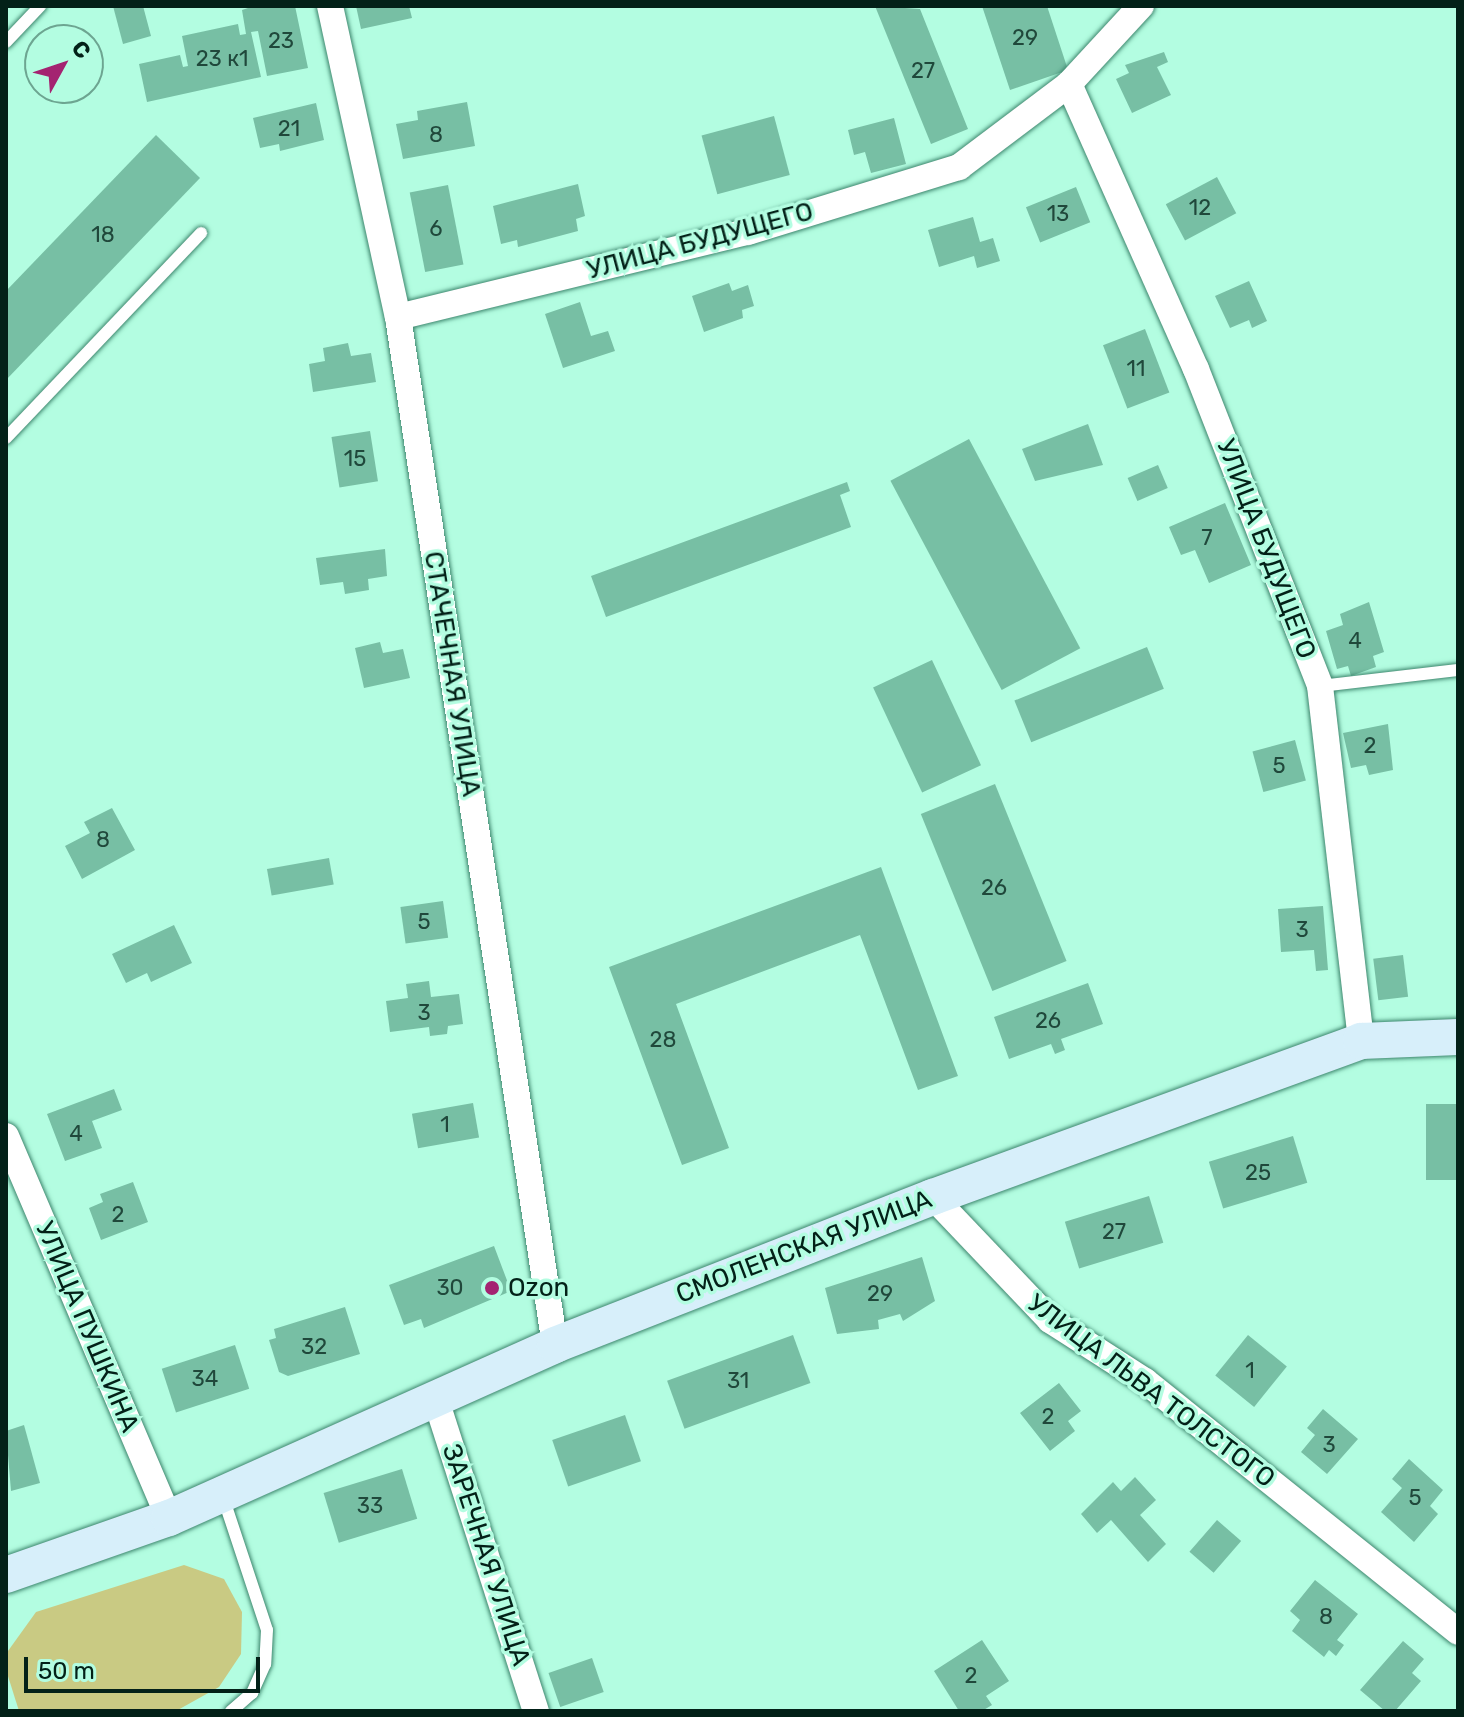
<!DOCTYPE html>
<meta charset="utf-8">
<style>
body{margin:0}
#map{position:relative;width:1464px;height:1717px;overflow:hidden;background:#b3fde1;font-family:Rubik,sans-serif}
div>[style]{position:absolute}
.green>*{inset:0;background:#c9ca83}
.building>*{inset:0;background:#77bfa4;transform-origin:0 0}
.roads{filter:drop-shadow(0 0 2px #3d866d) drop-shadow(0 0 2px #3d866d)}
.service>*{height:12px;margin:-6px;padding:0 6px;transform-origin:6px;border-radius:6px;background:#fff}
.minor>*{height:26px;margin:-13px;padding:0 13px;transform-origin:13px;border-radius:13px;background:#fff}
.secondary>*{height:36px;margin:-18px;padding:0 18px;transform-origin:18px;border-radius:18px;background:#d7effa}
.dots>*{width:22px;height:22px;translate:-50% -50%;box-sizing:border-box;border:4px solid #b3fde1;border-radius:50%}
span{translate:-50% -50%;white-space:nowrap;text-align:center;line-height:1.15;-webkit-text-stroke:7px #b3fde1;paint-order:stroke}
.number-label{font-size:22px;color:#20483b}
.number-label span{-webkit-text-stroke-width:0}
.street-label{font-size:26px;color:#032118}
.poi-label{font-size:26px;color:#032118}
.left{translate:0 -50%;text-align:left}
.frame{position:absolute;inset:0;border:8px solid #032118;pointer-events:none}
.north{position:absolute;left:24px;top:24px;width:80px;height:80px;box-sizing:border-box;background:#b3fde1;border:2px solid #6da591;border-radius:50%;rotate:50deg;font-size:22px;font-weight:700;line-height:32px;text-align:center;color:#032118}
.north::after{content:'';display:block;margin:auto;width:28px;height:36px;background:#a42371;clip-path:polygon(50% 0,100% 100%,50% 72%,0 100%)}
.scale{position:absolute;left:24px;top:1657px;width:236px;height:36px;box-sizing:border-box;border:4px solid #032118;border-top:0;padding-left:10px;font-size:24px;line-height:28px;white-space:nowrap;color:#032118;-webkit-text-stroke:6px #b3fde1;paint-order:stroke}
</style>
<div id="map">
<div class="green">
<div style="clip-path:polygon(184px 1565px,224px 1579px,242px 1612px,241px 1654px,219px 1687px,176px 1711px,19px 1711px,7px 1673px,8px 1651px,36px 1612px)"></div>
</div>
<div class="building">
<div style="clip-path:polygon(113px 6px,143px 6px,151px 36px,123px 44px)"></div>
<div style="clip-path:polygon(254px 6px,295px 6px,308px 68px,267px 76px,258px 31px,251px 32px,261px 77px,147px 102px,139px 64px,180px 55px,183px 67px,188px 66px,182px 36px,238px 24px,240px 35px,246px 34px,242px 10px)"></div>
<div style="clip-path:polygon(356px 6px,409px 6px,412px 18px,361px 29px)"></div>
<div style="clip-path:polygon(875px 6px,920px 9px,968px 129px,931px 144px)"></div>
<div style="clip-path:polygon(982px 6px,1047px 6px,1068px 70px,1010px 90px)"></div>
<div style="clip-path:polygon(1164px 52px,1168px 62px,1157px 67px,1171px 95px,1132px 113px,1116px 79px,1129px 73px,1125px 65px)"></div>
<div style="clip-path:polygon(467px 102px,475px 146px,403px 159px,396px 124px,418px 120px,417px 111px)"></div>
<div style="clip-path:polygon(316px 103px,324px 140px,280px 151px,279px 144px,260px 148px,253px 118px)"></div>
<div style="left:774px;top:116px;width:61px;height:75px;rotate:75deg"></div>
<div style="clip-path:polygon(894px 118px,906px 164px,871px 173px,865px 152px,854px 155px,848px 130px)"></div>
<div style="clip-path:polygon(156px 135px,200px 178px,6px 380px,6px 291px)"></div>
<div style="left:1217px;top:177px;width:41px;height:58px;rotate:62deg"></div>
<div style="clip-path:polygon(578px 184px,585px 216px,576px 219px,578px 231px,518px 247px,517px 240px,501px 244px,493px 206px)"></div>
<div style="left:448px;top:185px;width:81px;height:39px;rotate:79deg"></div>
<div style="left:1076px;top:187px;width:38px;height:54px;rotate:68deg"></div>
<div style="clip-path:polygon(973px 217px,980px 242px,993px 238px,1000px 261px,977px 268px,974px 256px,939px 267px,928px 230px)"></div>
<div style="clip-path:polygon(1249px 281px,1267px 321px,1252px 328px,1249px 320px,1230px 328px,1215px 296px)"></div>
<div style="clip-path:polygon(729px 283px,732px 291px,748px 285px,754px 306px,742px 310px,743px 318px,704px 332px,692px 296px)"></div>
<div style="clip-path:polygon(580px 302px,591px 336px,608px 331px,615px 351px,563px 368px,545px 314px)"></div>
<div style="left:1145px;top:329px;width:68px;height:45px;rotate:69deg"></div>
<div style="clip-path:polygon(348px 343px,351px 356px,371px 353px,376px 382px,313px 392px,309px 364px,325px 361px,323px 348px)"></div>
<div style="clip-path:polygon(1088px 424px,1103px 465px,1035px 481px,1022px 449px)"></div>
<div style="left:370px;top:431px;width:51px;height:39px;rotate:81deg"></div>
<div style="left:969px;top:439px;width:237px;height:89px;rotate:62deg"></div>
<div style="left:1158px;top:465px;width:25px;height:33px;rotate:67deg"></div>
<div style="clip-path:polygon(847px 482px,850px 491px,840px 495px,851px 527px,606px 617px,591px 576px)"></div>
<div style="clip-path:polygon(1225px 503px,1251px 565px,1209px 583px,1195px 550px,1181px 555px,1169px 527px)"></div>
<div style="clip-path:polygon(385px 549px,387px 576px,368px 579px,369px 590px,345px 594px,343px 582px,320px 585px,316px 558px)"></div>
<div style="clip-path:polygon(1369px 602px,1384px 652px,1373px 656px,1376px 667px,1351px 676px,1348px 666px,1337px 669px,1326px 631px,1343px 625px,1340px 614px)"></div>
<div style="clip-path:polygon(380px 642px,383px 653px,403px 649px,410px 678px,364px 688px,355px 648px)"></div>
<div style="left:1147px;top:647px;width:45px;height:143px;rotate:68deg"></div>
<div style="left:932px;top:660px;width:116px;height:65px;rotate:65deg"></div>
<div style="clip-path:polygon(1388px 724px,1393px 770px,1369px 775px,1366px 765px,1351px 768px,1343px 733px)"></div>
<div style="left:1295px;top:740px;width:42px;height:44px;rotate:75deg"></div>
<div style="left:995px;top:784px;width:191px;height:80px;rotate:68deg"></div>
<div style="clip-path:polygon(112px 808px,135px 850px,82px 879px,65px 846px,90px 833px,84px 822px)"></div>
<div style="left:329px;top:858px;width:27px;height:63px;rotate:80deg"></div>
<div style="clip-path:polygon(881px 867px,958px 1076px,918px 1090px,860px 935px,676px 1004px,729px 1148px,682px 1165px,609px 967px)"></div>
<div style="left:443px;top:901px;width:37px;height:43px;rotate:82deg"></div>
<div style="clip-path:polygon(1323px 906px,1328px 970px,1316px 971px,1314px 950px,1281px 952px,1278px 909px)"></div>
<div style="clip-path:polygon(174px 925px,192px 963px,151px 982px,147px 973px,126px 983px,112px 954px)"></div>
<div style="left:1403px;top:955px;width:42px;height:30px;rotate:83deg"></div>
<div style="clip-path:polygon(429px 981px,431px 997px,459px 994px,463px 1024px,448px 1026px,447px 1034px,430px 1036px,429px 1027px,390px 1032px,386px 1001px,408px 998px,406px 984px)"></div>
<div style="clip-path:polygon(1088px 983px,1103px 1024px,1061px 1039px,1065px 1050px,1055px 1054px,1051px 1044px,1009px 1059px,994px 1017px)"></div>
<div style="clip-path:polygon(114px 1089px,122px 1110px,92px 1121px,102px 1148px,65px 1161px,47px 1114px)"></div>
<div style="left:473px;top:1103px;width:35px;height:62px;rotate:80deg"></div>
<div style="left:1458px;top:1104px;width:76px;height:32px;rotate:90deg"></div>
<div style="left:1293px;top:1136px;width:49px;height:88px;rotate:73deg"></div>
<div style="clip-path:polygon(133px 1182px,148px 1222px,101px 1240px,89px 1208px,103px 1202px,100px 1194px)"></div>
<div style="left:1149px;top:1196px;width:49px;height:88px;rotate:73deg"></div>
<div style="clip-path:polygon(494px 1246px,511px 1291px,424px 1328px,421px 1319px,404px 1325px,389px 1285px)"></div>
<div style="clip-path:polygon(922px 1257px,935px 1301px,903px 1321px,900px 1314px,878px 1320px,879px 1329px,837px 1334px,825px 1288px)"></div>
<div style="clip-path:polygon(345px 1307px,360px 1354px,288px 1376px,279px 1372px,269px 1340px,276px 1338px,274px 1329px)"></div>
<div style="left:793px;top:1335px;width:51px;height:134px;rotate:70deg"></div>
<div style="left:1248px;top:1335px;width:50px;height:52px;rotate:39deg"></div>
<div style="left:235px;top:1345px;width:46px;height:77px;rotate:72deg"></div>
<div style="clip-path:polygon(1059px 1383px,1081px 1411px,1068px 1421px,1075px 1431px,1050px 1451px,1020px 1413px)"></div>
<div style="clip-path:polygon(1323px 1409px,1358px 1439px,1327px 1474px,1301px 1452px,1315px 1435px,1307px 1428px)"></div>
<div style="left:625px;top:1415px;width:49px;height:77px;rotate:71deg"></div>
<div style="clip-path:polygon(24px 1425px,40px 1483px,11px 1491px,6px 1431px)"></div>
<div style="clip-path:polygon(1409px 1459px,1443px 1490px,1430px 1506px,1438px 1514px,1414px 1542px,1381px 1512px,1402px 1488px,1392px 1479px)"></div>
<div style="left:402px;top:1469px;width:52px;height:82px;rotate:73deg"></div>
<div style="clip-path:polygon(1135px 1477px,1156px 1500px,1140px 1515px,1166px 1544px,1148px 1562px,1111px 1520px,1097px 1533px,1081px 1514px,1113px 1482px,1121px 1491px)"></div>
<div style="left:1217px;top:1520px;width:32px;height:42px;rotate:41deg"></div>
<div style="clip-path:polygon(1315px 1580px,1358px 1614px,1337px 1640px,1344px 1645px,1336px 1656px,1329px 1650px,1324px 1657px,1292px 1631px,1300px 1620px,1290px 1611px)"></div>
<div style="clip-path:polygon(982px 1640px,1009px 1681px,986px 1696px,992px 1705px,982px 1711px,959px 1711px,934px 1671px)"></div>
<div style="clip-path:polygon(1403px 1641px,1424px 1659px,1412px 1673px,1421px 1681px,1395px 1711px,1385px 1711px,1360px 1690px)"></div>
<div style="left:592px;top:1658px;width:36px;height:46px;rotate:71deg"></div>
</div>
<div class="roads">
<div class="service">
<div style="left:6px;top:42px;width:50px;rotate:-46.6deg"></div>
<div style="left:6px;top:438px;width:283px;rotate:-46.4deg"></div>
<div style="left:1320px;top:686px;width:139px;rotate:-6.6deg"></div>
<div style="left:223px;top:1497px;width:140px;rotate:71.7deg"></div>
<div style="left:267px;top:1630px;width:34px;rotate:93deg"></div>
<div style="left:265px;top:1664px;width:32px;rotate:114deg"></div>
<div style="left:252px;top:1693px;width:28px;rotate:139deg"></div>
</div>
<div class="minor">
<div style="left:330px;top:6px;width:318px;rotate:77.7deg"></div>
<div style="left:398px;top:317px;width:1040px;rotate:81.32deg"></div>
<div style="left:1069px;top:84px;width:312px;rotate:66deg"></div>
<div style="left:1196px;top:369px;width:340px;rotate:68.6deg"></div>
<div style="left:1320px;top:686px;width:357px;rotate:83.4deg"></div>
<div style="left:398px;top:317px;width:360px;rotate:-13.7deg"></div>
<div style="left:748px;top:232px;width:221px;rotate:-17.1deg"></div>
<div style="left:959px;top:167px;width:138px;rotate:-37deg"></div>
<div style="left:1069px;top:84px;width:106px;rotate:-47.3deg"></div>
<div style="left:6px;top:1136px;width:415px;rotate:66.9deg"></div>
<div style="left:933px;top:1197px;width:170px;rotate:46.4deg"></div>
<div style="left:1050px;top:1320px;width:113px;rotate:32.7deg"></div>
<div style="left:1145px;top:1381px;width:401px;rotate:38.7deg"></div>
<div style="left:436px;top:1400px;width:327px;rotate:72.2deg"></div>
</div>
<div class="secondary">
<div style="left:6px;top:1575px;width:173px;rotate:-19.3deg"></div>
<div style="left:169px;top:1518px;width:423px;rotate:-24.1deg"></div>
<div style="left:555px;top:1345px;width:406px;rotate:-21.4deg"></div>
<div style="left:933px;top:1197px;width:456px;rotate:-20deg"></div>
<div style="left:1361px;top:1041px;width:97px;rotate:-2.4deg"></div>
</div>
</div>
<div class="dots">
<div style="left:492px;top:1288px;background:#a42371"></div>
</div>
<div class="number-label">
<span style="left:1025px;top:38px">29</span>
<span style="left:281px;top:41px">23</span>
<span style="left:222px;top:59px">23 к1</span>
<span style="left:923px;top:71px">27</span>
<span style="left:289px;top:129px">21</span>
<span style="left:436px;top:135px">8</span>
<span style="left:1200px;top:208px">12</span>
<span style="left:1058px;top:214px">13</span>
<span style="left:436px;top:229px">6</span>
<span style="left:103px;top:235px">18</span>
<span style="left:1136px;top:369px">11</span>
<span style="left:355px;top:459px">15</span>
<span style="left:1207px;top:538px">7</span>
<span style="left:1355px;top:641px">4</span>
<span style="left:1370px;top:746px">2</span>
<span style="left:1279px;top:766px">5</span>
<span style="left:103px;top:840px">8</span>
<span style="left:994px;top:888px">26</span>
<span style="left:424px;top:922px">5</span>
<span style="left:1302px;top:930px">3</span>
<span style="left:424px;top:1013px">3</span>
<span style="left:1048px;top:1021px">26</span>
<span style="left:663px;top:1040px">28</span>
<span style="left:445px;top:1125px">1</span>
<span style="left:76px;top:1134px">4</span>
<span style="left:1258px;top:1173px">25</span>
<span style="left:118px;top:1215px">2</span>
<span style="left:1114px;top:1232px">27</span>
<span style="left:450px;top:1288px">30</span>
<span style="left:880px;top:1294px">29</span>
<span style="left:314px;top:1347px">32</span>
<span style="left:1250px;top:1371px">1</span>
<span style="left:205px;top:1379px">34</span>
<span style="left:738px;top:1381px">31</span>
<span style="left:1048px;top:1417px">2</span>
<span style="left:1329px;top:1445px">3</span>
<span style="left:1415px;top:1498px">5</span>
<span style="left:370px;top:1506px">33</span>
<span style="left:1326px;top:1617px">8</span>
<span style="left:971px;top:1676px">2</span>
</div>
<div class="street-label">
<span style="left:700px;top:241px;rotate:-15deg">УЛИЦА БУДУЩЕГО</span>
<span style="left:1266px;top:549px;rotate:69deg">УЛИЦА БУДУЩЕГО</span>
<span style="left:452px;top:674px;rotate:81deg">СТАЧЕЧНАЯ УЛИЦА</span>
<span style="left:804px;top:1247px;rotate:-21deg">СМОЛЕНСКАЯ УЛИЦА</span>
<span style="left:87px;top:1327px;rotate:67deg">УЛИЦА ПУШКИНА</span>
<span style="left:1151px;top:1391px;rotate:37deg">УЛИЦА ЛЬВА ТОЛСТОГО</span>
<span style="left:486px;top:1555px;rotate:72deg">ЗАРЕЧНАЯ УЛИЦА</span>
</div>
<div class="poi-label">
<span class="left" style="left:508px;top:1288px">Ozon</span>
</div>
<div class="frame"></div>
<div class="north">С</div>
<div class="scale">50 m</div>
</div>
